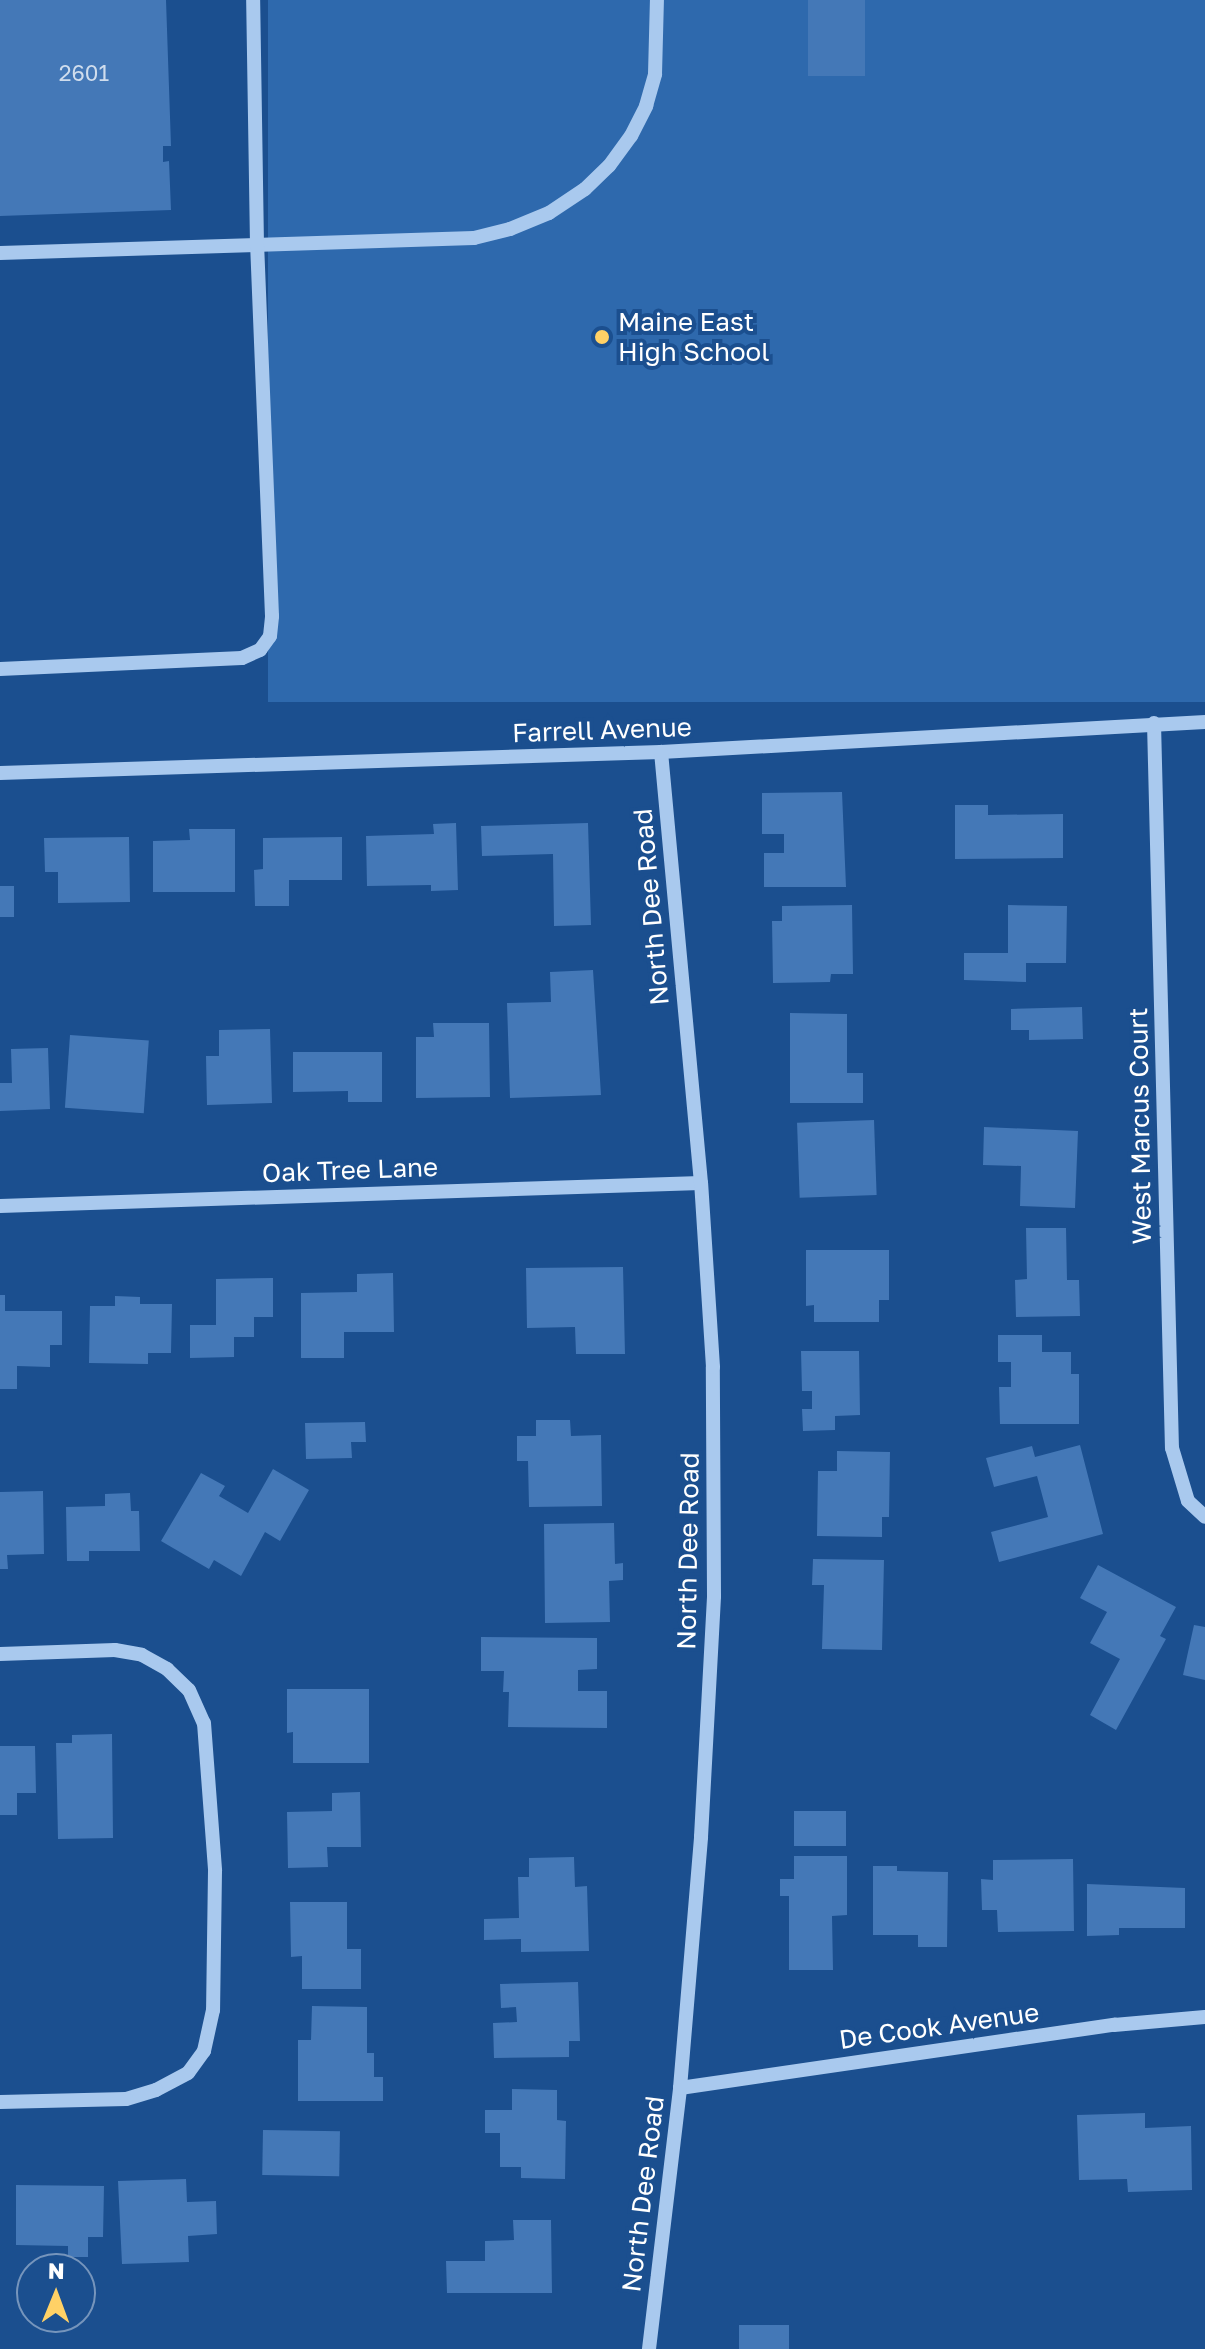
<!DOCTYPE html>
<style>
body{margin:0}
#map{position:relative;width:1205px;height:2349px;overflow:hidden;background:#1b4f8f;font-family:"Golos Text",sans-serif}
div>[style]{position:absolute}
.green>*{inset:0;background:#2e69ad;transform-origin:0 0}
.building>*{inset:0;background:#4478b7;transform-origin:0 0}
.minor>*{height:14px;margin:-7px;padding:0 7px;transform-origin:7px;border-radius:7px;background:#a9c9ee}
.dots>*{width:22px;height:22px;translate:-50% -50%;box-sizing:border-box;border:4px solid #1b4f8f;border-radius:50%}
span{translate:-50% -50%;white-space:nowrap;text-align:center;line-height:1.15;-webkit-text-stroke:8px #1b4f8f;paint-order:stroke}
.number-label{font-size:22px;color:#d0dded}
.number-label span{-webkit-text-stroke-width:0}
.poi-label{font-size:26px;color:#fff}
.left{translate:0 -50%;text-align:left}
.street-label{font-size:26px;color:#fff}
.north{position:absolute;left:16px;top:2253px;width:80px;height:80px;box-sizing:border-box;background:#1b4f8f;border:2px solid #7695bc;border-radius:50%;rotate:1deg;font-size:22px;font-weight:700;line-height:32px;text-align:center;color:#fff}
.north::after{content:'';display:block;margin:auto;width:28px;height:36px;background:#ffd166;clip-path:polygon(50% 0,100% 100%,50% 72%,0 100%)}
</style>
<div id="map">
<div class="green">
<div style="left:268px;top:0;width:937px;height:702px"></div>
</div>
<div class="building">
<div style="clip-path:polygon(0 0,166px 0,171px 146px,163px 146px,163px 162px,169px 161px,171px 210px,0 216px)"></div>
<div style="left:808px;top:0;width:57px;height:76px"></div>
<div style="clip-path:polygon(842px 792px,846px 887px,764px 887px,764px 853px,784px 853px,784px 834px,762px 834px,762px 793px)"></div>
<div style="clip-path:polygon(955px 805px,988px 805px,988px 815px,1063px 814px,1063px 858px,955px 859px)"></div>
<div style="clip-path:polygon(456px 823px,458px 890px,431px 891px,431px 885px,367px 886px,366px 836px,434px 834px,433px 824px)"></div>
<div style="clip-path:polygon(588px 823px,591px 925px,554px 926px,553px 854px,482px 856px,481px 826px)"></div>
<div style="clip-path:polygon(189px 829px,235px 829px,235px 892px,153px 892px,153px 841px,190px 840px)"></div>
<div style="clip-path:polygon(129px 837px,130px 902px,58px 903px,58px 872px,45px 872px,44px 838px)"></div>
<div style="clip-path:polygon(342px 837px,342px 880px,289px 880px,289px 906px,255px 906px,254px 870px,263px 869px,263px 838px)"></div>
<div style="left:0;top:886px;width:14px;height:31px"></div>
<div style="clip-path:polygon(852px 905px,853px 974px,831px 974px,830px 982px,773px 983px,772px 921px,782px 921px,782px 906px)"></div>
<div style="clip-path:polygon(1008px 905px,1067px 906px,1066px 963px,1026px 963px,1026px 982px,964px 980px,964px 953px,1008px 953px)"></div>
<div style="clip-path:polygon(593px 970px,601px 1095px,510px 1098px,507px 1003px,551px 1002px,550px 972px)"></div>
<div style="clip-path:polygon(1082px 1007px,1083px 1039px,1029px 1040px,1029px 1030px,1011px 1030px,1011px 1009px)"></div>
<div style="clip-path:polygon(790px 1013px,847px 1014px,847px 1073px,863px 1073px,863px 1103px,790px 1103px)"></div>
<div style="clip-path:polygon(433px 1023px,489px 1023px,490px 1097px,416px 1098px,416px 1037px,434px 1037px)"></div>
<div style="clip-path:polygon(270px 1029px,272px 1103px,207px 1105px,206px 1056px,219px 1056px,219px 1030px)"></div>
<div style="left:70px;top:1035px;width:79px;height:73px;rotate:4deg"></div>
<div style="clip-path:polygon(48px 1048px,50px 1109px,0 1111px,0 1083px,12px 1083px,11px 1049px)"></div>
<div style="clip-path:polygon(293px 1052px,382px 1052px,382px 1102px,348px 1102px,348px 1091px,293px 1092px)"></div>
<div style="left:874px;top:1120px;width:75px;height:77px;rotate:88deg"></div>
<div style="clip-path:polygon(984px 1127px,1078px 1131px,1075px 1208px,1020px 1206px,1021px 1166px,983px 1165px)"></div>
<div style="clip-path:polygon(1026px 1228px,1066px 1228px,1067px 1280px,1079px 1280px,1080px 1316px,1016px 1317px,1015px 1280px,1027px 1279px)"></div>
<div style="clip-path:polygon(806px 1250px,889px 1250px,889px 1300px,879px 1300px,879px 1322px,814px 1322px,814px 1305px,806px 1306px)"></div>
<div style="clip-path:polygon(623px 1267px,625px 1354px,576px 1354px,575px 1327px,527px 1328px,526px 1268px)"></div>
<div style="clip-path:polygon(393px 1273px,394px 1332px,344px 1332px,344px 1358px,301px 1358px,301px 1293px,357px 1292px,357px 1274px)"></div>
<div style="clip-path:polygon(273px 1278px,273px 1317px,254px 1317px,254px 1337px,234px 1337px,234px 1357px,190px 1358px,190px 1325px,216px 1325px,216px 1279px)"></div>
<div style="clip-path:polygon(0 1295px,5px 1295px,5px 1311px,62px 1311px,62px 1345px,50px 1345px,50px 1367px,17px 1366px,17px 1389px,0 1389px)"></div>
<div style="clip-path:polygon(115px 1296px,140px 1297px,140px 1304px,172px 1304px,171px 1353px,148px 1353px,148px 1364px,89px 1363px,90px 1306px,115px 1306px)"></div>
<div style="clip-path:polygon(998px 1335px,1042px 1335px,1042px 1352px,1071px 1352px,1071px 1374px,1079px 1374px,1079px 1424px,1000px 1424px,999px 1387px,1011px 1387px,1011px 1362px,998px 1362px)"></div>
<div style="clip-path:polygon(801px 1351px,859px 1351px,860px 1415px,835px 1416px,835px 1430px,803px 1431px,802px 1409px,812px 1409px,812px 1391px,802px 1391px)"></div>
<div style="clip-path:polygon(536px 1420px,570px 1420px,571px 1436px,601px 1435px,602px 1506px,529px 1507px,528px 1461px,517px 1461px,517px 1436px,536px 1436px)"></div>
<div style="clip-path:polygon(365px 1422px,366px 1442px,351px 1442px,352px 1458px,306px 1459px,305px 1423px)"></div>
<div style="clip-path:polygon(1080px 1445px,1103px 1534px,999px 1562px,991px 1532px,1048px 1517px,1037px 1476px,994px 1487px,986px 1458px,1032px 1446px,1035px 1457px)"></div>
<div style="clip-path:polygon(837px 1451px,890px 1452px,889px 1517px,882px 1517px,882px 1537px,817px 1536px,818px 1471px,837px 1471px)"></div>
<div style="clip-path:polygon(273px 1469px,309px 1490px,280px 1541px,265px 1532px,241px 1576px,214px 1560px,209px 1569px,161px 1541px,201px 1473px,225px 1486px,219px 1496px,248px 1513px)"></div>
<div style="clip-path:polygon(43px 1491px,44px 1554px,7px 1555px,8px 1569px,0 1569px,0 1492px)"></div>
<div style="clip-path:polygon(130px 1493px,131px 1511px,139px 1511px,140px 1551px,89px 1551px,89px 1561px,67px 1561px,66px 1507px,105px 1506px,105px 1494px)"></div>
<div style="clip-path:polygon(614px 1523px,615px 1564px,623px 1563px,623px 1580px,609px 1581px,610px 1622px,545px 1623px,544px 1524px)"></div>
<div style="clip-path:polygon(813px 1559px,884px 1560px,882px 1650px,822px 1649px,824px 1585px,812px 1585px)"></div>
<div style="clip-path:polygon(1098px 1565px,1176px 1607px,1160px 1636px,1166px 1639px,1116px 1730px,1090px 1715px,1120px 1659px,1090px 1643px,1107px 1612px,1080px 1598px)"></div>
<div style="clip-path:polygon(1194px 1625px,1205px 1627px,1205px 1680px,1183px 1675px)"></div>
<div style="clip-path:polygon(481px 1637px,597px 1638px,597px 1669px,578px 1670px,578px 1691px,607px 1691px,607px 1728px,508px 1727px,509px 1692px,503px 1692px,504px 1671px,481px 1671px)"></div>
<div style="clip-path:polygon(287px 1689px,369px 1689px,369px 1763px,293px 1763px,293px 1732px,287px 1733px)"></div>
<div style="clip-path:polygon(112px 1734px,113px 1838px,58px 1839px,56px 1743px,72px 1743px,72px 1735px)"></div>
<div style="clip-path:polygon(0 1746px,35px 1746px,36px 1793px,17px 1793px,17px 1815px,0 1815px)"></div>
<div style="clip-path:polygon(360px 1792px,361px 1847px,327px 1847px,328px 1867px,288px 1868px,287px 1812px,332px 1811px,332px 1793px)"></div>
<div style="left:846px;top:1811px;width:35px;height:52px;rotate:90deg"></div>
<div style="clip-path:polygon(794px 1856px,847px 1856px,847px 1915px,832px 1916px,833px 1970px,789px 1970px,789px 1896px,780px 1896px,780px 1879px,794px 1879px)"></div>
<div style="clip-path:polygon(574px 1857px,575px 1887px,587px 1886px,589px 1951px,521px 1952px,521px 1939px,484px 1940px,484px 1919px,519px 1918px,518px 1877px,529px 1877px,529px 1858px)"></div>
<div style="clip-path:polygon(1073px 1859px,1074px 1931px,998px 1932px,997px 1910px,982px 1910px,981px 1879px,993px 1880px,993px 1860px)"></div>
<div style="clip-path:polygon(873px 1866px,897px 1866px,897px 1871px,948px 1872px,947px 1947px,918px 1947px,918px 1935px,873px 1935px)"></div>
<div style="clip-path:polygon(1087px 1884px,1185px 1888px,1185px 1928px,1119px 1928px,1119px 1935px,1087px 1936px)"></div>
<div style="clip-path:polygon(290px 1902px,347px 1902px,347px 1949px,361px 1949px,361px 1989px,302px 1989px,302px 1956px,291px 1957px)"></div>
<div style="clip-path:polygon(578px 1982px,580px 2041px,569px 2041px,569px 2057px,494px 2058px,493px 2023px,517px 2022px,516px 2007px,501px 2008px,500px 1984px)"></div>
<div style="clip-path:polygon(312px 2006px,367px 2007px,367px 2053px,374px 2053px,374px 2077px,383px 2077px,383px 2101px,298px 2101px,298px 2040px,311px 2040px)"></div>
<div style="clip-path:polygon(512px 2089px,557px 2090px,557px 2120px,566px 2121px,565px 2179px,521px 2178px,521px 2167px,500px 2167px,500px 2133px,485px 2133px,485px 2110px,512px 2110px)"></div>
<div style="clip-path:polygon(1145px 2113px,1145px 2128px,1191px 2126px,1192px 2190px,1128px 2192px,1127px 2179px,1079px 2180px,1077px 2115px)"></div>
<div style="left:263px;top:2130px;width:77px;height:45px;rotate:1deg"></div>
<div style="clip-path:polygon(186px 2179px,187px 2202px,216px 2201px,217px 2234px,188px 2236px,189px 2262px,122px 2264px,118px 2181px)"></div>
<div style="clip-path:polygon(16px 2185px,104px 2186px,103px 2237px,88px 2237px,88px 2257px,68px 2257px,68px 2246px,16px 2245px)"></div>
<div style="clip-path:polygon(513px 2220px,551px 2220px,552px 2293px,447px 2293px,446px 2261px,485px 2261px,485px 2241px,514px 2240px)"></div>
<div style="left:739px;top:2325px;width:50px;height:24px"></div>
</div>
<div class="minor">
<div style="left:0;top:253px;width:474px;rotate:-1.8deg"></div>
<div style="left:474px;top:238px;width:37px;rotate:-14deg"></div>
<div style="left:510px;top:229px;width:42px;rotate:-22.3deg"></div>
<div style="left:549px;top:213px;width:43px;rotate:-33.7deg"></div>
<div style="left:585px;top:189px;width:33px;rotate:-44deg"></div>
<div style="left:609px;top:166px;width:37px;rotate:-54deg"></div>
<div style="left:631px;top:136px;width:34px;rotate:-63deg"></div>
<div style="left:646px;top:106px;width:33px;rotate:-74deg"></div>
<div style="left:655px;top:74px;width:74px;rotate:-88.5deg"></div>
<div style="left:0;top:669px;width:242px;rotate:-2.6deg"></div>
<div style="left:242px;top:658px;width:20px;rotate:-24deg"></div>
<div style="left:260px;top:650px;width:17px;rotate:-54deg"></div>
<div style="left:270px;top:636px;width:20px;rotate:-84deg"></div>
<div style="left:272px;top:616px;width:371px;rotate:-92.3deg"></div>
<div style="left:257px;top:245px;width:245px;rotate:-90.9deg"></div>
<div style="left:1154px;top:723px;width:725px;rotate:88.58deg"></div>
<div style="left:1172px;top:1448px;width:55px;rotate:73.2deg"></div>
<div style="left:1188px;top:1501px;width:23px;rotate:43deg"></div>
<div style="left:0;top:773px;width:661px;rotate:-1.82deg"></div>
<div style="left:661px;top:752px;width:545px;rotate:-3.16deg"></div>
<div style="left:0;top:1206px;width:701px;rotate:-1.88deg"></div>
<div style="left:0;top:1654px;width:115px;rotate:-2deg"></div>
<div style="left:115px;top:1650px;width:27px;rotate:10deg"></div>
<div style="left:142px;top:1655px;width:29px;rotate:29deg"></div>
<div style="left:167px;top:1669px;width:30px;rotate:44deg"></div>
<div style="left:189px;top:1690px;width:36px;rotate:66deg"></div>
<div style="left:204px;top:1723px;width:148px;rotate:85.7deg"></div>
<div style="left:215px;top:1871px;width:139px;rotate:90.8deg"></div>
<div style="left:213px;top:2010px;width:42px;rotate:102.4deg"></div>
<div style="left:204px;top:2051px;width:27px;rotate:126deg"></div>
<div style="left:188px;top:2073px;width:36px;rotate:152deg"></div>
<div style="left:156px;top:2090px;width:31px;rotate:163deg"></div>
<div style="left:126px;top:2099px;width:126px;rotate:178.6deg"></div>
<div style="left:680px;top:2088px;width:439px;rotate:-8.3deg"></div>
<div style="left:1114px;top:2025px;width:91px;rotate:-5deg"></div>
<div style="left:649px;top:2349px;width:263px;rotate:-83.2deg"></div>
<div style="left:680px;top:2088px;width:252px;rotate:-85.2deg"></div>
<div style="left:701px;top:1837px;width:241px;rotate:-86.9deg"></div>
<div style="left:714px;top:1596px;width:229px;rotate:-90.3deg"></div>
<div style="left:713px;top:1367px;width:184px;rotate:-93.7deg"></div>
<div style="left:701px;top:1183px;width:433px;rotate:-95.3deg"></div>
</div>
<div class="dots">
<div style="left:602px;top:337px;background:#ffd166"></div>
</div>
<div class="number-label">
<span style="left:84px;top:73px">2601</span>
</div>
<div class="poi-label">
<span class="left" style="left:618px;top:337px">Maine East<br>High School</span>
</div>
<div class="street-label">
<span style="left:602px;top:730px;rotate:-2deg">Farrell Avenue</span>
<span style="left:651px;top:907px;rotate:-95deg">North Dee Road</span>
<span style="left:1140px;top:1126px;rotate:-91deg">West Marcus Court</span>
<span style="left:350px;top:1170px;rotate:-2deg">Oak Tree Lane</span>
<span style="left:688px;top:1551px;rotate:-89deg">North Dee Road</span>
<span style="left:939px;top:2026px;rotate:-8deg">De Cook Avenue</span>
<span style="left:643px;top:2194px;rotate:-83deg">North Dee Road</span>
</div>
<div class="north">N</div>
</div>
